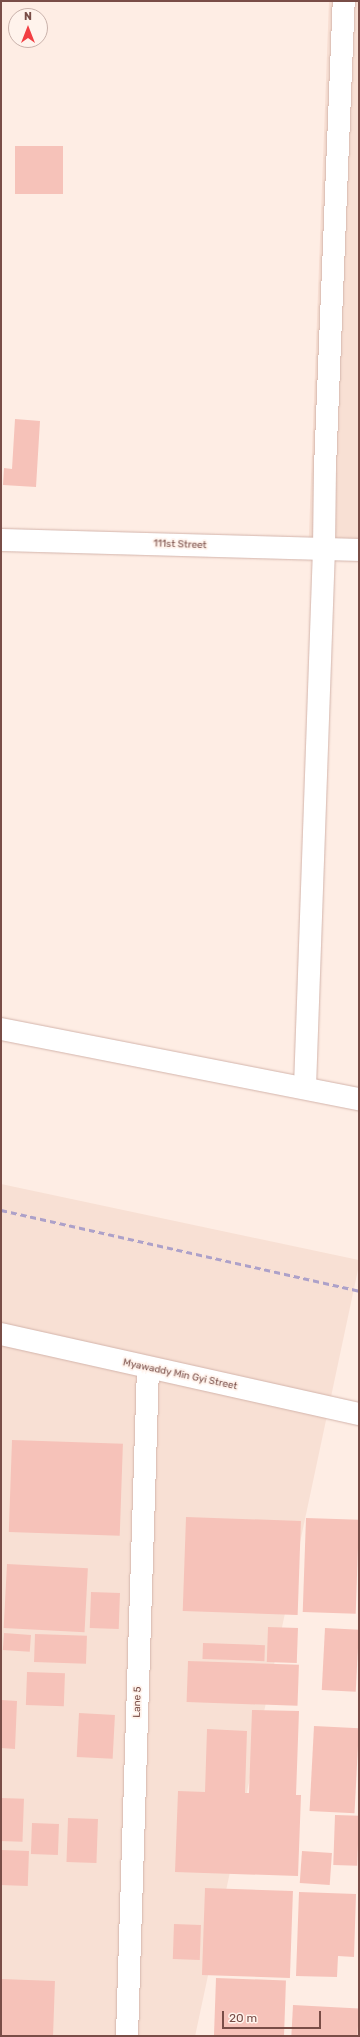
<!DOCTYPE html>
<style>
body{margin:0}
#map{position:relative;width:360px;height:2037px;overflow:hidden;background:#feede4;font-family:Rubik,sans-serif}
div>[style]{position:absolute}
.residential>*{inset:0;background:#f8e0d4;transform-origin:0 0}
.building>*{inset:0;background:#f6c2b9;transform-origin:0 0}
.roads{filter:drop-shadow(0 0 1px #d3b4ab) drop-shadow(0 0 1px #d3b4ab)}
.street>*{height:22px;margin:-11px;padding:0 11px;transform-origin:11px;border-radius:11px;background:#fff}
.secondary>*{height:22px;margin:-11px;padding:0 11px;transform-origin:11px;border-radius:11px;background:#fff}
.rail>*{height:3px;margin-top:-1.5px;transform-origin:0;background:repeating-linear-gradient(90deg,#ada1c9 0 6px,transparent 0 10px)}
span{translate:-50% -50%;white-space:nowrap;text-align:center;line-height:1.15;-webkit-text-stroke:3.5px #fff3ec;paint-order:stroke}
.street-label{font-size:10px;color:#794d47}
.frame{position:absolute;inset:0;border:2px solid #794d47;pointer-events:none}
.north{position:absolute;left:8px;top:8px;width:40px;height:40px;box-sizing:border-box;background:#fff3ec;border:1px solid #c9b1aa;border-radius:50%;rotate:0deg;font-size:11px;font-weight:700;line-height:16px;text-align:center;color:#794d47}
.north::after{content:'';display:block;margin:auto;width:14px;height:18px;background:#f23e42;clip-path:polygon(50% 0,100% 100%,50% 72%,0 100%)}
.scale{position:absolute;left:222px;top:2011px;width:99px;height:18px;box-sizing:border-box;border:2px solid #794d47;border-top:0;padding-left:5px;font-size:12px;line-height:14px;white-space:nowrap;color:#794d47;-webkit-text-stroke:3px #fff3ec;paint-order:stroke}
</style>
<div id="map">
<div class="residential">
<div style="clip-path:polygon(329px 1px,359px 1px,359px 559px,308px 559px)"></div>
<div style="left:1px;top:1184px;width:367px;height:852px;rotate:12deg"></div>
</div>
<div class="building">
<div style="left:15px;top:146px;width:48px;height:48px"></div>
<div style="clip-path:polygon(15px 419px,40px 421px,36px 487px,3px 485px,4px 468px,12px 469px)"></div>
<div style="left:12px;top:1440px;width:111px;height:92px;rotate:2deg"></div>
<div style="left:186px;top:1517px;width:115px;height:94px;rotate:2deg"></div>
<div style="left:306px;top:1518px;width:53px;height:94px;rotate:2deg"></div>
<div style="left:7px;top:1564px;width:81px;height:64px;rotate:3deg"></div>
<div style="left:91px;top:1592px;width:29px;height:36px;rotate:2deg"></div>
<div style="left:268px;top:1627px;width:30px;height:35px;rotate:2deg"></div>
<div style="left:325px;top:1628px;width:34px;height:62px;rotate:3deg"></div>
<div style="left:4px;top:1633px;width:27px;height:17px;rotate:4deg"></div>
<div style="left:35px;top:1634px;width:52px;height:28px;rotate:2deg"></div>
<div style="left:203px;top:1643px;width:62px;height:16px;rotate:2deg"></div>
<div style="left:188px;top:1661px;width:111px;height:41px;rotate:2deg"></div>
<div style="left:27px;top:1672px;width:38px;height:33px;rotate:2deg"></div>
<div style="clip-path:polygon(1px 1700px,17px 1701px,15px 1749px,1px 1748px)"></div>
<div style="clip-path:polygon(252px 1710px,299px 1711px,296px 1795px,301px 1795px,298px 1876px,175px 1872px,178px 1791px,205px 1792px,207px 1729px,247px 1731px,245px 1793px,249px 1793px)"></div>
<div style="left:79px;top:1713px;width:36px;height:44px;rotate:3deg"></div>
<div style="left:314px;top:1726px;width:45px;height:85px;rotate:3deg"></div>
<div style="left:1px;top:1798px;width:23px;height:43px;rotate:2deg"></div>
<div style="left:335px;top:1815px;width:24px;height:50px;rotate:2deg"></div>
<div style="left:68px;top:1818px;width:30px;height:44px;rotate:2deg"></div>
<div style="left:32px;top:1823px;width:27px;height:31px;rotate:2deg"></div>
<div style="left:1px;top:1850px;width:28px;height:35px;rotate:2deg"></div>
<div style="left:302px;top:1851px;width:30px;height:32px;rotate:4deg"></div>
<div style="left:205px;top:1888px;width:88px;height:87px;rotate:2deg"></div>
<div style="clip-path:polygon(299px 1892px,356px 1894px,354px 1957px,338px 1956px,337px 1977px,296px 1976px)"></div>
<div style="left:174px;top:1924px;width:27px;height:35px;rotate:2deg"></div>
<div style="left:216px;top:1978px;width:70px;height:58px;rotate:2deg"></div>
<div style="left:1px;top:1979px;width:54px;height:57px;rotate:2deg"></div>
<div style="left:293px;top:2005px;width:66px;height:31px;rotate:3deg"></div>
</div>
<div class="roads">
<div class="street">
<div style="left:1px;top:540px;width:358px;rotate:1.6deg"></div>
<div style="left:1px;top:1029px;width:365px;rotate:11.1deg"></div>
<div style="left:305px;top:1087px;width:538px;rotate:-87.98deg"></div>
<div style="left:324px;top:549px;width:81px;rotate:-89.3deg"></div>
<div style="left:325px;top:468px;width:467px;rotate:-87.7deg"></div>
<div style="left:127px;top:2036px;width:668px;rotate:-88.2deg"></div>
</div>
<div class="secondary">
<div style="left:1px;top:1334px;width:367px;rotate:12.6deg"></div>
</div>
</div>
<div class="rail">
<div style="left:1px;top:1210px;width:367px;rotate:12.7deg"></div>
</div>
<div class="street-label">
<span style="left:180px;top:545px;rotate:2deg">111st Street</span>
<span style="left:180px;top:1375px;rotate:12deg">Myawaddy Min Gyi Street</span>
<span style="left:138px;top:1702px;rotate:-88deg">Lane 5</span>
</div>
<div class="frame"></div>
<div class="north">N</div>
<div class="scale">20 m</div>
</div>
